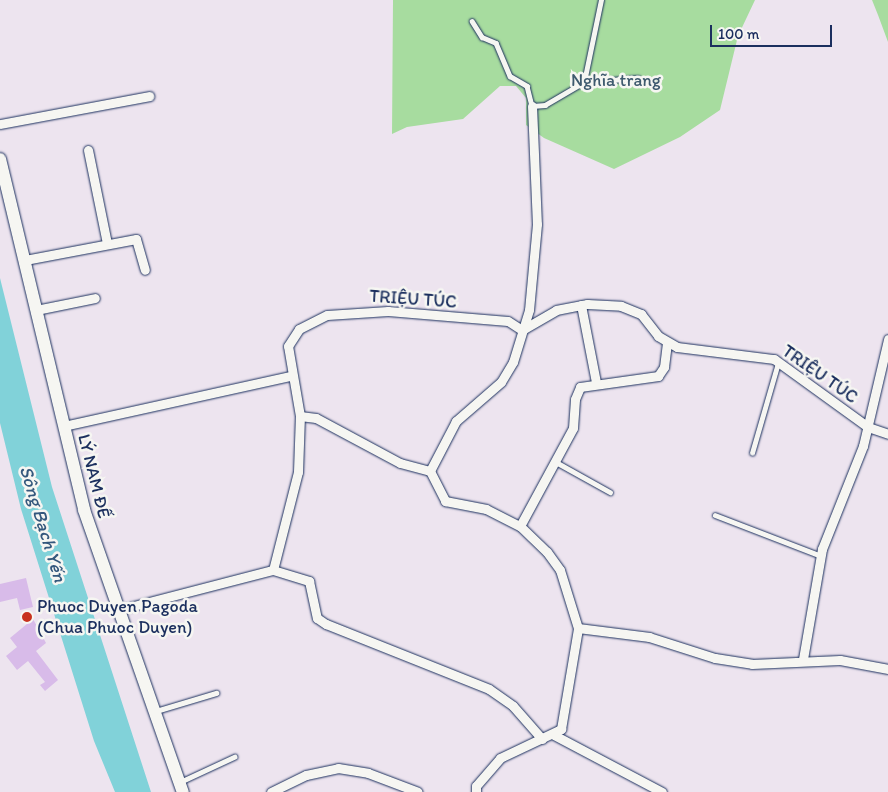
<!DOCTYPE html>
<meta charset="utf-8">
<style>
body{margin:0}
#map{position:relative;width:888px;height:792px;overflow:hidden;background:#ede4ef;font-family:Itim,sans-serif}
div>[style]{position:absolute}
.green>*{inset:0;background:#a7dc9f}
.water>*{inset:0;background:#81d2d9}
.building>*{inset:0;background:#d8bbe9}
.roads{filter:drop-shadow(0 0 1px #1b2f5e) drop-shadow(0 0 1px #1b2f5e)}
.lane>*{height:4.5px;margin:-2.25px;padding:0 2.25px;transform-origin:2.25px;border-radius:2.25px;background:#f6f6f2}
.street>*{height:9px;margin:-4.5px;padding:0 4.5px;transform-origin:4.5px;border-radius:4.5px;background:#f6f6f2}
.secondary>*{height:12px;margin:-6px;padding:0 6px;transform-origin:6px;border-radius:6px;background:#f6f6f2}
.dots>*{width:14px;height:14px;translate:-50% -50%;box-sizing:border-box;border:2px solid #f6f6f2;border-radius:50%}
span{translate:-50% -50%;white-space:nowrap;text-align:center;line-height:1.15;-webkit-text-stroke:5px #f6f6f2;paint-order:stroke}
.park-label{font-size:18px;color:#3e5a6e}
.street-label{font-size:18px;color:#1b2f5e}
.poi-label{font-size:18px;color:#1b2f5e}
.left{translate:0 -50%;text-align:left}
.water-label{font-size:19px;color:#34587d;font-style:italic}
.scale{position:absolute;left:710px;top:25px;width:122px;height:22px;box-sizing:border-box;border:2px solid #1b2f5e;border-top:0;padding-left:6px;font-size:15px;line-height:18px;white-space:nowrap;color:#1b2f5e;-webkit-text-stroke:4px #f6f6f2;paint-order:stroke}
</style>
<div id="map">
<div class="green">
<div style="clip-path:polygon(393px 0,755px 0,738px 36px,720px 110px,680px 137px,614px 169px,544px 138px,526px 125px,526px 98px,516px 86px,500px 86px,463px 119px,407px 127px,392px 134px)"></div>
<div style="clip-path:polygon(872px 0,888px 0,888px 42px,878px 15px)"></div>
</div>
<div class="water">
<div style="clip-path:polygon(0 278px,52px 487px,151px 792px,115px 792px,94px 741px,21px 509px,0 423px)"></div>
</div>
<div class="building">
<div style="clip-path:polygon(26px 578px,33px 607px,20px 610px,17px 598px,0 602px,0 584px)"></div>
<div style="clip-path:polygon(33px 619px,46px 643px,36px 651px,58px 680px,45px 691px,40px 685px,45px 682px,28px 661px,17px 670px,6px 656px,17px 647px,10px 638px)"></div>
</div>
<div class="roads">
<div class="lane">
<div style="left:472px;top:21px;width:19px;rotate:58deg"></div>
<div style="left:482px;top:37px;width:15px;rotate:23deg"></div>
<div style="left:496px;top:43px;width:36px;rotate:67deg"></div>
<div style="left:510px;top:76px;width:20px;rotate:30deg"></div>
<div style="left:527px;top:86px;width:21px;rotate:76deg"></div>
<div style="left:532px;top:106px;width:13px;rotate:-4deg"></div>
<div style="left:545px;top:105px;width:45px;rotate:-30.5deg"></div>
<div style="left:584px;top:82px;width:84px;rotate:-78.3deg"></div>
<div style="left:584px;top:82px;width:54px;rotate:-4.2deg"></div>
<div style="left:752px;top:453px;width:94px;rotate:-73.9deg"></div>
<div style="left:556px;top:462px;width:62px;rotate:29.1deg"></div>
<div style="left:715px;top:515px;width:114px;rotate:21.1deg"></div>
<div style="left:156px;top:711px;width:63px;rotate:-16.7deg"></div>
<div style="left:180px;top:782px;width:60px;rotate:-24.8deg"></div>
</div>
<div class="street">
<div style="left:532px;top:106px;width:118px;rotate:87.6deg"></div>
<div style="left:537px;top:224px;width:86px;rotate:95.3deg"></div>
<div style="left:529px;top:310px;width:54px;rotate:107.1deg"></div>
<div style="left:513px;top:362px;width:23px;rotate:121deg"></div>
<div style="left:501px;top:382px;width:60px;rotate:139.1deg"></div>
<div style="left:456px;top:421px;width:56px;rotate:117.5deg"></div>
<div style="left:430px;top:471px;width:34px;rotate:63deg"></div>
<div style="left:445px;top:501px;width:42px;rotate:11deg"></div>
<div style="left:486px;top:509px;width:38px;rotate:27deg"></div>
<div style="left:520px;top:526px;width:37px;rotate:44deg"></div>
<div style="left:547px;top:552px;width:22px;rotate:54deg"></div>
<div style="left:560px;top:570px;width:61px;rotate:72.8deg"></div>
<div style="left:0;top:124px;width:152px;rotate:-10.6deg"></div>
<div style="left:88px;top:150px;width:95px;rotate:78.5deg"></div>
<div style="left:25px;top:260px;width:113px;rotate:-10.7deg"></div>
<div style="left:136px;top:239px;width:32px;rotate:74deg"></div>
<div style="left:581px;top:305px;width:78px;rotate:79deg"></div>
<div style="left:36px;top:310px;width:60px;rotate:-11.5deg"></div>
<div style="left:300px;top:416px;width:16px;rotate:7deg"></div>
<div style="left:316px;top:418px;width:95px;rotate:28.2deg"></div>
<div style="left:400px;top:463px;width:31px;rotate:15deg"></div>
<div style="left:64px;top:426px;width:231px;rotate:-12.5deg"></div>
<div style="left:520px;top:526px;width:111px;rotate:-61.6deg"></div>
<div style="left:573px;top:428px;width:29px;rotate:-86deg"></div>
<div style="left:575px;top:399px;width:13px;rotate:-67deg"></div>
<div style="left:580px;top:387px;width:79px;rotate:-8deg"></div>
<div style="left:658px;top:376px;width:11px;rotate:-56deg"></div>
<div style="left:664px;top:367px;width:25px;rotate:-83deg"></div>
<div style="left:273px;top:570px;width:38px;rotate:17deg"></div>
<div style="left:309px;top:581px;width:38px;rotate:78deg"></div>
<div style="left:317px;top:618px;width:11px;rotate:34deg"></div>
<div style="left:326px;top:624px;width:175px;rotate:21.7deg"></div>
<div style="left:489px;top:689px;width:29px;rotate:35deg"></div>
<div style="left:513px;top:706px;width:44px;rotate:48.7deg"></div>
<div style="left:118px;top:610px;width:160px;rotate:-14.5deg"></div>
<div style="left:273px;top:570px;width:101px;rotate:-75.7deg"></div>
<div style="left:298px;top:472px;width:56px;rotate:-88deg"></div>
<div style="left:300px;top:416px;width:71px;rotate:-99.7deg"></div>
<div style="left:288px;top:346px;width:20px;rotate:-57deg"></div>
<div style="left:299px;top:329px;width:31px;rotate:-27deg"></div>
<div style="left:327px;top:315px;width:61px;rotate:-3.8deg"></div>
<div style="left:388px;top:311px;width:120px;rotate:4.8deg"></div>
<div style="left:508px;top:321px;width:17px;rotate:33deg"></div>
<div style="left:522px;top:330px;width:39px;rotate:-30deg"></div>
<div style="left:556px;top:310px;width:32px;rotate:-11deg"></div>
<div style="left:587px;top:304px;width:34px;rotate:3deg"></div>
<div style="left:621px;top:306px;width:22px;rotate:22deg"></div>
<div style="left:641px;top:314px;width:28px;rotate:52deg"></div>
<div style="left:658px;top:336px;width:22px;rotate:30deg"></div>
<div style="left:677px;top:347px;width:98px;rotate:7.1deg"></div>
<div style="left:774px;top:359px;width:116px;rotate:35.9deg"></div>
<div style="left:868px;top:427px;width:21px;rotate:19deg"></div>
<div style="left:803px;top:659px;width:112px;rotate:-80.2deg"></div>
<div style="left:822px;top:549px;width:111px;rotate:-68.3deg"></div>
<div style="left:863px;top:446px;width:110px;rotate:-76.8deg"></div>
<div style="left:554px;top:735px;width:122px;rotate:27.8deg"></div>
<div style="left:271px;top:792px;width:39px;rotate:-26deg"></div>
<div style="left:306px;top:775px;width:33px;rotate:-12deg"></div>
<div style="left:338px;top:768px;width:30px;rotate:9deg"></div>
<div style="left:368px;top:773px;width:53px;rotate:20.8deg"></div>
<div style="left:476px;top:792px;width:6px;rotate:-90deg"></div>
<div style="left:476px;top:786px;width:37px;rotate:-49deg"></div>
<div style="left:500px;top:758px;width:68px;rotate:-25.4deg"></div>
<div style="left:561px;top:729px;width:102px;rotate:-80.4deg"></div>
<div style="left:578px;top:628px;width:72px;rotate:7.2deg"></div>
<div style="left:649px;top:637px;width:69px;rotate:17.7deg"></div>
<div style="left:715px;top:658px;width:37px;rotate:9deg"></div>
<div style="left:752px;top:664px;width:88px;rotate:-2.6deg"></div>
<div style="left:840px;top:660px;width:49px;rotate:10.6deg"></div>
</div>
<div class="secondary">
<div style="left:0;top:159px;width:361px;rotate:76.5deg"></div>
<div style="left:84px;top:510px;width:299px;rotate:70.7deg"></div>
</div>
</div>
<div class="dots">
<div style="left:27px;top:617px;background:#c8321e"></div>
</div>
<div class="park-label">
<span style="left:616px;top:80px">Nghĩa trang</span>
</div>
<div class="street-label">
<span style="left:413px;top:299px;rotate:4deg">TRIỆU TÚC</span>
<span style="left:820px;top:374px;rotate:35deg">TRIỆU TÚC</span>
<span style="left:94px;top:476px;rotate:76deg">LÝ NAM ĐẾ</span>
</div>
<div class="poi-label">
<span class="left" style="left:37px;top:617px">Phuoc Duyen Pagoda<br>(Chua Phuoc Duyen)</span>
</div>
<div class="water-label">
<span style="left:43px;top:524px;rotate:73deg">Sông Bạch Yến</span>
</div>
<div class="scale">100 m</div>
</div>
